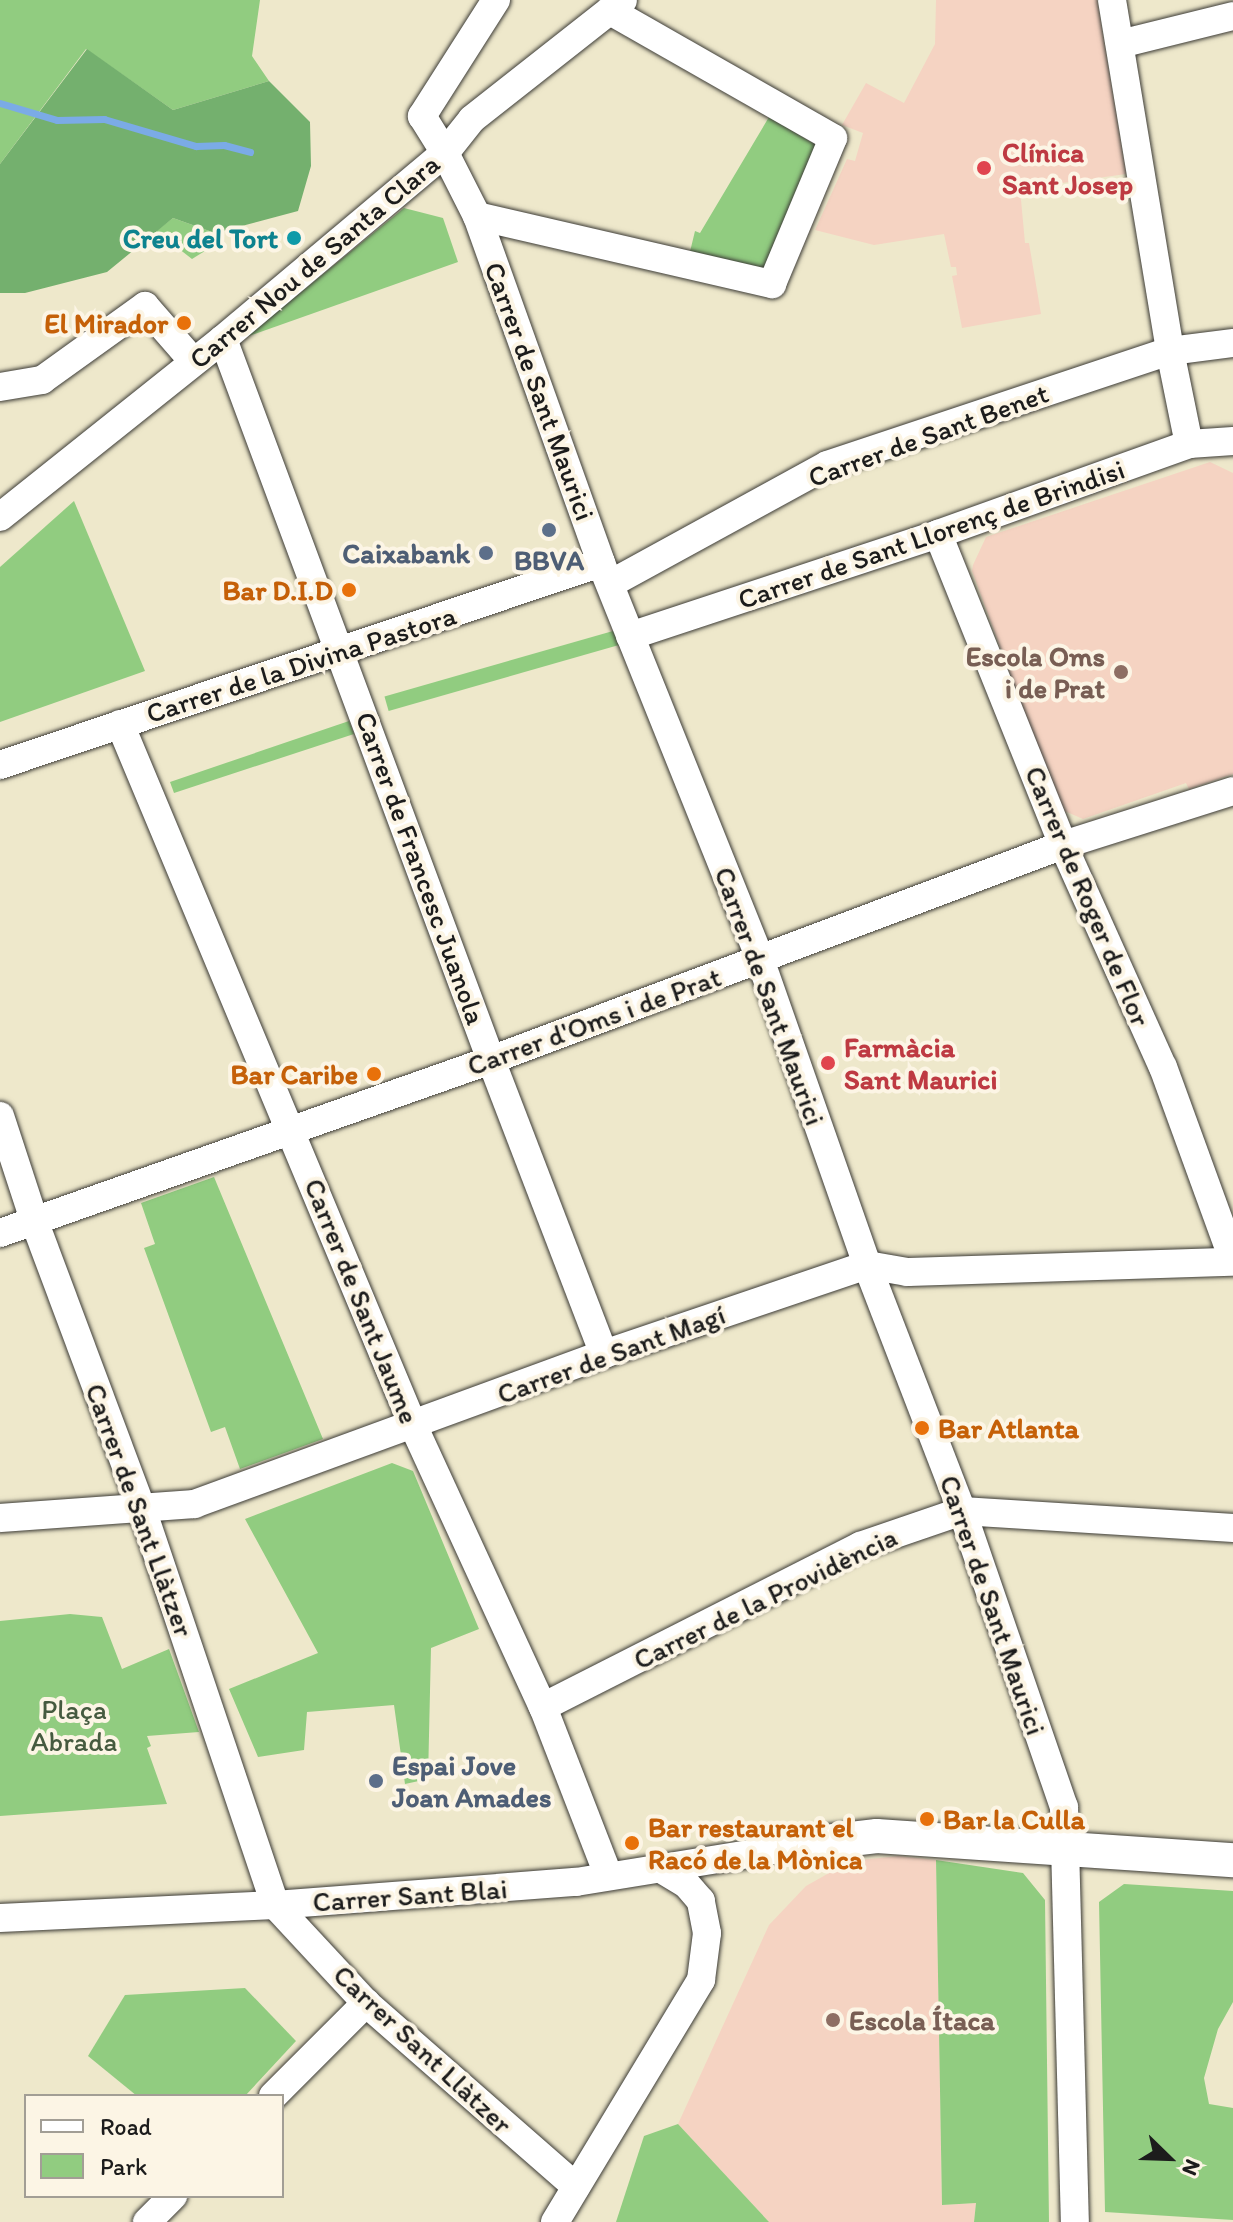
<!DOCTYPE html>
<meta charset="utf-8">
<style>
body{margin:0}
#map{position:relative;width:1233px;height:2222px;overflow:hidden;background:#eee8cb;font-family:Itim,sans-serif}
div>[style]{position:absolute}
.built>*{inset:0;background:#f5d3c2}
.green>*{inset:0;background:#91cc80;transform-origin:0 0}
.forest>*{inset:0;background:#74b06e}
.stream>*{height:7px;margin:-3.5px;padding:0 3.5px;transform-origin:3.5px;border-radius:3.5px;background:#7babe6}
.roads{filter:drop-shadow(0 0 2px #3c3b36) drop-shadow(0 0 2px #3c3b36)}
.minor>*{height:28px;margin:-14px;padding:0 14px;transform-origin:14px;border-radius:14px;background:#fff}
.tertiary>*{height:34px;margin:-17px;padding:0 17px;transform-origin:17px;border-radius:17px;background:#fff}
.dots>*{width:22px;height:22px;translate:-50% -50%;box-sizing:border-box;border:4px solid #fcf5e5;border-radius:50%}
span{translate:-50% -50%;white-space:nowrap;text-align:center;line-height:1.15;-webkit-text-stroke:8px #fcf5e5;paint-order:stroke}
.health-label{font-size:28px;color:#be3a42;font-weight:700}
.left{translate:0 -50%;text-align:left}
.culture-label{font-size:28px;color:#0d838f;font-weight:700}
.right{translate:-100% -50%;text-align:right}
.street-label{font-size:28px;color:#1c1c1c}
.food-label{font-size:28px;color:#c56008;font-weight:700}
.service-label{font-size:28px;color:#4e5e75;font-weight:700}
.education-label{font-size:28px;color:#785e54;font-weight:700}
.park-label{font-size:28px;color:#455a3f}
.legend{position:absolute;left:24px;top:2094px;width:260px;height:104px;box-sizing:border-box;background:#fcf5e5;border:2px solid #a29e95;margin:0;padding:10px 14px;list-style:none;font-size:24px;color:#1c1c1c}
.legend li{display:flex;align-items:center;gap:16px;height:40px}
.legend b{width:40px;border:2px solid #a29e95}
.north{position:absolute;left:1129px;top:2118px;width:80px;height:80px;-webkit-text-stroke:6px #fcf5e5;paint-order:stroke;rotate:113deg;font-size:22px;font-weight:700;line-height:32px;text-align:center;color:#1c1c1c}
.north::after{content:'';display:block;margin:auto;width:28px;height:36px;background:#1c1c1c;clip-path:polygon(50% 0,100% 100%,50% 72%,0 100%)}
</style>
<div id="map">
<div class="built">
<div style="clip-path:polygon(936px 0,1097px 0,1126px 174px,1020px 189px,1025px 243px,1029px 243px,1041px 314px,962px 328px,952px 276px,957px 275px,956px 267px,951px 267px,944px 234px,874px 245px,815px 230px,847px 159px,855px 161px,863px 133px,842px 125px,866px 83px,904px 103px,935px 44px)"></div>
<div style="clip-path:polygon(1210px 462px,1233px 473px,1233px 774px,1189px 789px,1186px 783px,1083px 819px,1060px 809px,972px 571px,973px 565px,986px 537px)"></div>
<div style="clip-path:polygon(899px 1856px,936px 1860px,942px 2205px,976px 2203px,974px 2222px,769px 2222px,678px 2124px,769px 1925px,806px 1886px,838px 1868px,860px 1860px)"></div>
</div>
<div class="green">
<div style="clip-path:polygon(0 0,260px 0,252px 56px,269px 81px,173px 110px,86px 49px,0 164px)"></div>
<div style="clip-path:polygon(769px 117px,816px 145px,764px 270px,688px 260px,695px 231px,700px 233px)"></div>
<div style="clip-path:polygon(404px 208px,443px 218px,458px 262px,246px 337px)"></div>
<div style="clip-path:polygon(173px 218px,215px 233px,221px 241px,192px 259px,156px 231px)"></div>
<div style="clip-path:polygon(74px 501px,145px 671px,0 722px,0 567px)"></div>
<div style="left:620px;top:629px;width:15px;height:245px;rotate:74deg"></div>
<div style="clip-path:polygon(349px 721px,354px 734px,174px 793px,170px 782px)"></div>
<div style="clip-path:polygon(214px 1177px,323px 1439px,240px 1469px,225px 1427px,211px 1432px,144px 1248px,155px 1244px,141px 1203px)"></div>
<div style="clip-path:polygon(392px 1463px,413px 1471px,479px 1629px,431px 1648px,428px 1779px,405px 1784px,394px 1705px,307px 1712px,304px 1750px,258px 1757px,229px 1689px,318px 1653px,245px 1519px)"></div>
<div style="clip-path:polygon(70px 1614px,102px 1617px,122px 1669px,169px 1649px,199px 1732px,147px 1736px,151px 1746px,147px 1748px,167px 1804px,0 1816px,0 1621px)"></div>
<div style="clip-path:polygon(936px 1860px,1023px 1873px,1045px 1900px,1049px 2222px,974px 2222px,976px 2203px,942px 2205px)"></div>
<div style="clip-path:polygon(1124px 1884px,1233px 1891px,1233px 2002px,1218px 2029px,1204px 2078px,1209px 2104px,1233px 2108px,1233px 2220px,1105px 2212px,1099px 1902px)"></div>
<div style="clip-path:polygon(245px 1988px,296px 2041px,245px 2096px,137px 2096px,88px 2056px,125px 1995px)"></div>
<div style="clip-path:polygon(678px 2124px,769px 2222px,616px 2222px,644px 2136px)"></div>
</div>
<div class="forest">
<div style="clip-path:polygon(87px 49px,173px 110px,269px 81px,310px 122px,311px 166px,298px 211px,215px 233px,173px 218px,107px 272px,25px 293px,0 293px,0 164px)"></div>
</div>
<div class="stream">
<div style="left:0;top:103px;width:59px;rotate:16.6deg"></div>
<div style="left:57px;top:120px;width:47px;rotate:-1.2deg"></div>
<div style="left:104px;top:119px;width:96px;rotate:16.4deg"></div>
<div style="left:196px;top:146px;width:28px;rotate:-2deg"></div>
<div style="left:224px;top:145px;width:27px;rotate:15deg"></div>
</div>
<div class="roads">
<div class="minor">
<div style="left:496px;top:0;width:138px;rotate:122.5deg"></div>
<div style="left:422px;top:116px;width:44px;rotate:58.1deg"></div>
<div style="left:445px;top:153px;width:71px;rotate:63.1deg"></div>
<div style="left:477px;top:216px;width:368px;rotate:70.3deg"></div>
<div style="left:601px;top:563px;width:427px;rotate:68.1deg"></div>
<div style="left:760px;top:959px;width:324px;rotate:70.7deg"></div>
<div style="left:867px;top:1265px;width:264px;rotate:68.9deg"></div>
<div style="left:962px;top:1511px;width:313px;rotate:71deg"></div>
<div style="left:1064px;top:1807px;width:415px;rotate:88.5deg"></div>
<div style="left:1112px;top:0;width:356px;rotate:80.6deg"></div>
<div style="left:1170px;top:351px;width:95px;rotate:78.5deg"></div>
<div style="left:1120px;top:44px;width:116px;rotate:-13.9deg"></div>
<div style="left:477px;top:216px;width:303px;rotate:13deg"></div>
<div style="left:772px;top:284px;width:158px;rotate:-67.3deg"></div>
<div style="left:833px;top:138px;width:257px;rotate:-150.3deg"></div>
<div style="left:223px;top:339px;width:769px;rotate:69.61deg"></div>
<div style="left:491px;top:1060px;width:315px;rotate:69deg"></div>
<div style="left:0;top:387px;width:43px;rotate:-9.5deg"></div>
<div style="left:42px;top:380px;width:127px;rotate:-35.7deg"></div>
<div style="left:145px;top:306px;width:73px;rotate:48.9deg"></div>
<div style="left:0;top:517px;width:285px;rotate:-38.6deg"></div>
<div style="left:223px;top:339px;width:290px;rotate:-40deg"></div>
<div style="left:445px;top:153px;width:43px;rotate:-51.5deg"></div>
<div style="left:472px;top:119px;width:192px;rotate:-38.2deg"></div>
<div style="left:938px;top:534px;width:335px;rotate:68.1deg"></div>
<div style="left:1063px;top:845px;width:243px;rotate:65.8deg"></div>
<div style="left:1163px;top:1067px;width:204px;rotate:70deg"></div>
<div style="left:610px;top:584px;width:247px;rotate:-28.7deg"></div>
<div style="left:827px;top:465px;width:361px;rotate:-18.4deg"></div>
<div style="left:1170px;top:351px;width:64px;rotate:-7.2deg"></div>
<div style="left:630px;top:636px;width:324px;rotate:-18.3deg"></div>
<div style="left:938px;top:534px;width:267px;rotate:-19.7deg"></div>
<div style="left:1189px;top:444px;width:44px;rotate:-3.9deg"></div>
<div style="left:120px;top:724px;width:760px;rotate:67.32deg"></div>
<div style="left:413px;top:1425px;width:311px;rotate:65.3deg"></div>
<div style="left:543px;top:1707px;width:180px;rotate:68.8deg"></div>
<div style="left:0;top:765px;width:634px;rotate:-18.58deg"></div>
<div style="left:0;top:1116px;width:113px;rotate:71.9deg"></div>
<div style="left:35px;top:1223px;width:305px;rotate:69.5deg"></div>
<div style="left:142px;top:1509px;width:418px;rotate:71.4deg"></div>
<div style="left:275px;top:1905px;width:134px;rotate:47.1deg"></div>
<div style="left:366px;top:2003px;width:279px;rotate:41.2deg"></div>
<div style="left:0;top:1233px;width:521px;rotate:-19.41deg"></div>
<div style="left:491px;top:1060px;width:611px;rotate:-20.6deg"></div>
<div style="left:1063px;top:845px;width:178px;rotate:-17.6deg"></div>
<div style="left:0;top:1518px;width:195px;rotate:-4.1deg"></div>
<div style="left:194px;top:1504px;width:437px;rotate:-20.1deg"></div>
<div style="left:604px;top:1354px;width:278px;rotate:-18.7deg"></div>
<div style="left:867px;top:1265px;width:41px;rotate:9.9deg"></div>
<div style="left:907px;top:1272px;width:326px;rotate:-1.8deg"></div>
<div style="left:543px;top:1707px;width:356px;rotate:-26.9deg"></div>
<div style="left:860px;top:1546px;width:108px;rotate:-18.9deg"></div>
<div style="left:962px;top:1511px;width:272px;rotate:3.6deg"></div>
<div style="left:0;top:1918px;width:275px;rotate:-2.7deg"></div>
<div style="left:275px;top:1905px;width:302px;rotate:-4.4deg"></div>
<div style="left:576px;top:1882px;width:244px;rotate:-9.2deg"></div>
<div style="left:273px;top:2096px;width:132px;rotate:-45deg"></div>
<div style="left:147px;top:2222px;width:37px;rotate:-45deg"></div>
<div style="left:555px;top:2222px;width:283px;rotate:-58.9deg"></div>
<div style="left:701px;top:1980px;width:47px;rotate:-82.7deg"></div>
<div style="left:707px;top:1933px;width:33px;rotate:-101deg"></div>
<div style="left:701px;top:1901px;width:23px;rotate:-131deg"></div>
<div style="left:686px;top:1884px;width:29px;rotate:-149deg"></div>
</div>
<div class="tertiary">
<div style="left:817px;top:1843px;width:60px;rotate:-6.7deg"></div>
<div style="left:877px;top:1836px;width:357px;rotate:3.9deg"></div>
</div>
</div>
<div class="dots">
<div style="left:984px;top:168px;background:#e0444e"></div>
<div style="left:294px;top:238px;background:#0f9aa8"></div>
<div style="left:184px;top:323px;background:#e8710a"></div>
<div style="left:549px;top:530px;background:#5c6f8a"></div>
<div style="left:486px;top:553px;background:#5c6f8a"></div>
<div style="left:349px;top:590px;background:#e8710a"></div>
<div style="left:1121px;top:672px;background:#8d6e63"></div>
<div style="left:828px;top:1063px;background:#e0444e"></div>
<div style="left:374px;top:1074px;background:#e8710a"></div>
<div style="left:922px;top:1428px;background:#e8710a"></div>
<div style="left:376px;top:1781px;background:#5c6f8a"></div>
<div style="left:927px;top:1819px;background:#e8710a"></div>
<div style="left:632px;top:1843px;background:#e8710a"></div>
<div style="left:833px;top:2020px;background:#8d6e63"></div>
</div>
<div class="health-label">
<span class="left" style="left:1002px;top:168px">Clínica<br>Sant Josep</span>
<span class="left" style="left:844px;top:1063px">Farmàcia<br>Sant Maurici</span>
</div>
<div class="culture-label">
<span class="right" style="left:278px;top:238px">Creu del Tort</span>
</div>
<div class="street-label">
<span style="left:314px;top:261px;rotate:-40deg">Carrer Nou de Santa Clara</span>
<span style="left:540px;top:391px;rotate:70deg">Carrer de Sant Maurici</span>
<span style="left:928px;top:435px;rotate:-20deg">Carrer de Sant Benet</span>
<span style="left:931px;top:534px;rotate:-19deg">Carrer de Sant Llorenç de Brindisi</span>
<span style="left:301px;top:664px;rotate:-18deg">Carrer de la Divina Pastora</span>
<span style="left:421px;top:868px;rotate:70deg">Carrer de Francesc Juanola</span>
<span style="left:1088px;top:896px;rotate:67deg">Carrer de Roger de Flor</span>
<span style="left:770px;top:996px;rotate:70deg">Carrer de Sant Maurici</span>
<span style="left:594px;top:1021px;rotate:-20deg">Carrer d'Oms i de Prat</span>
<span style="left:362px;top:1301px;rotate:68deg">Carrer de Sant Jaume</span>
<span style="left:611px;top:1354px;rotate:-20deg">Carrer de Sant Magí</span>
<span style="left:140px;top:1510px;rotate:70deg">Carrer de Sant Llàtzer</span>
<span style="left:765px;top:1598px;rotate:-26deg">Carrer de la Providència</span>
<span style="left:993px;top:1605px;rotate:71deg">Carrer de Sant Maurici</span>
<span style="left:410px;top:1895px;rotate:-4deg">Carrer Sant Blai</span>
<span style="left:423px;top:2049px;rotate:43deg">Carrer Sant Llàtzer</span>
</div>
<div class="food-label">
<span class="right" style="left:168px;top:323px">El Mirador</span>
<span class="right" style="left:333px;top:590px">Bar D.I.D</span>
<span class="right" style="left:358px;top:1074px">Bar Caribe</span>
<span class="left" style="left:938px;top:1428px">Bar Atlanta</span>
<span class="left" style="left:943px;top:1819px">Bar la Culla</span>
<span class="left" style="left:648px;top:1843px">Bar restaurant el<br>Racó de la Mònica</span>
</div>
<div class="service-label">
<span class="right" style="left:470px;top:553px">Caixabank</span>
<span style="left:549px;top:560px">BBVA</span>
<span class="left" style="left:392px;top:1781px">Espai Jove<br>Joan Amades</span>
</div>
<div class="education-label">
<span class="right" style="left:1105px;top:672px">Escola Oms<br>i de Prat</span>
<span class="left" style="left:849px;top:2020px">Escola Ítaca</span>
</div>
<div class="park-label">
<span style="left:74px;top:1725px">Plaça<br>Abrada</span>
</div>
<ul class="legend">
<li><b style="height:10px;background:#fff"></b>Road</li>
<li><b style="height:22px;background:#91cc80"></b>Park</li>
</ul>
<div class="north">N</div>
</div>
